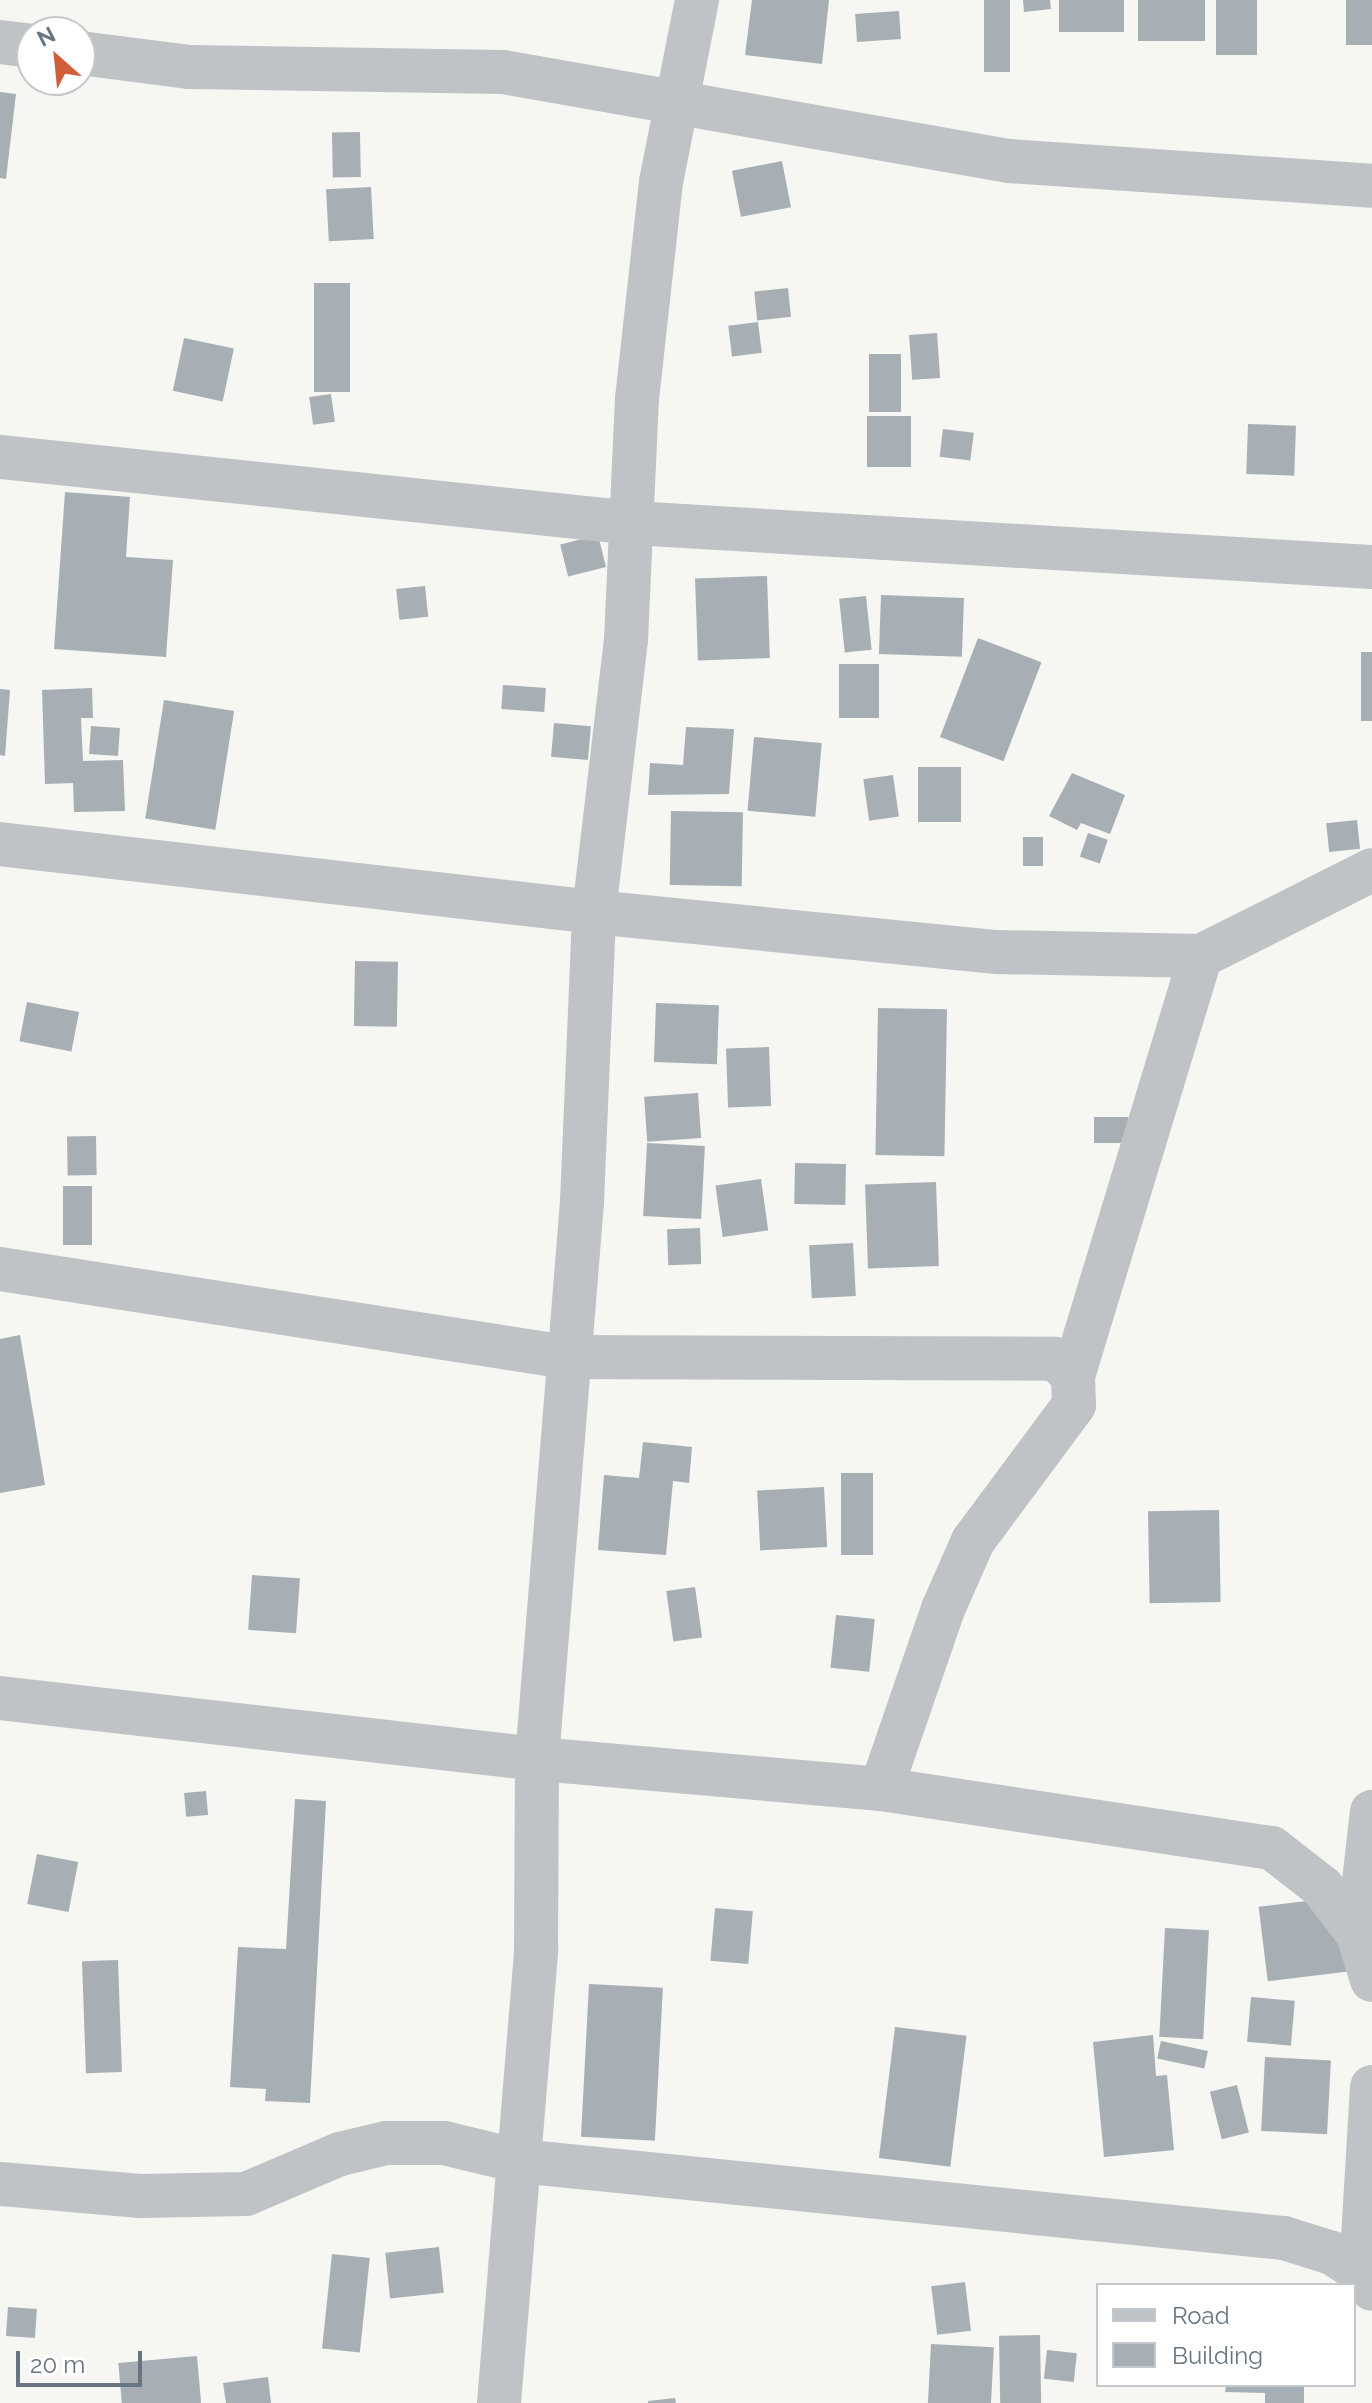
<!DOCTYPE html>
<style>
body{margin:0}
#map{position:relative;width:1372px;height:2403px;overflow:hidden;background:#f6f6f3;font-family:Raleway,sans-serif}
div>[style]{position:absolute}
.building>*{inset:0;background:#a8afb4;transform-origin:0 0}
.minor>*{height:44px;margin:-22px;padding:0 22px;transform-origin:22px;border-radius:22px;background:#bfc3c6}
span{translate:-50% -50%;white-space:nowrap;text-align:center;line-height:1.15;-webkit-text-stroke:8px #fff;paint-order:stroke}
.legend{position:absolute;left:1096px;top:2283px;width:260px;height:104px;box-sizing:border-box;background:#fff;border:2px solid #c3c8cc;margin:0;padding:10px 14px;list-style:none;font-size:24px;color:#687580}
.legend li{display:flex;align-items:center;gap:16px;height:40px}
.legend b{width:40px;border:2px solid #c3c8cc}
.north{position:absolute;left:16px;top:16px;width:80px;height:80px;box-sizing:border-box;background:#fff;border:2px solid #c3c8cc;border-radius:50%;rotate:333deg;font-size:22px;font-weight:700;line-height:32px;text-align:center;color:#687580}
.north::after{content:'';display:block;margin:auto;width:28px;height:36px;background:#cf5f39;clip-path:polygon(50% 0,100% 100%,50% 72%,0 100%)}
.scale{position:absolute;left:16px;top:2351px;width:126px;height:36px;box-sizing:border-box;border:4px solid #687580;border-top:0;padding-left:10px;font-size:24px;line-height:28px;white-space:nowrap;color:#687580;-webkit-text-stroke:6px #fff;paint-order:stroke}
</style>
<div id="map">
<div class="building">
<div style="clip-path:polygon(752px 0,829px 0,822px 64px,745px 55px)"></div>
<div style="left:984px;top:0;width:26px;height:72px"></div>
<div style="clip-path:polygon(1023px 0,1050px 0,1051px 9px,1024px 12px)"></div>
<div style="left:1059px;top:0;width:65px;height:32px"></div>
<div style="left:1138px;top:0;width:67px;height:41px"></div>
<div style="left:1216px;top:0;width:41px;height:55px"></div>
<div style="left:1346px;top:0;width:26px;height:45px"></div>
<div style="left:899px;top:11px;width:28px;height:44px;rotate:86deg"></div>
<div style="clip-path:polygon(0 92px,16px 94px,6px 179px,0 178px)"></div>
<div style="left:360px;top:132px;width:45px;height:28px;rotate:89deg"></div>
<div style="left:782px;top:161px;width:47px;height:51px;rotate:79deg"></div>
<div style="left:371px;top:187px;width:52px;height:45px;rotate:87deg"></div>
<div style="left:314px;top:283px;width:36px;height:109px"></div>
<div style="left:788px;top:288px;width:29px;height:34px;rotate:84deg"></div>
<div style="left:758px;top:322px;width:31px;height:30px;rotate:83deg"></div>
<div style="left:937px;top:333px;width:45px;height:28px;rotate:86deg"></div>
<div style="left:184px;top:338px;width:51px;height:54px;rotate:12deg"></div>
<div style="left:869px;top:354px;width:32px;height:58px"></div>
<div style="left:331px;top:394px;width:28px;height:22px;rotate:82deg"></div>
<div style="left:867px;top:416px;width:44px;height:51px"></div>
<div style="left:1248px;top:424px;width:48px;height:50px;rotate:2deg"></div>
<div style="left:943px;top:429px;width:31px;height:28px;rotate:7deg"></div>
<div style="clip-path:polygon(65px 492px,130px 497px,126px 557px,173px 560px,166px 657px,54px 649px)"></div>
<div style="left:598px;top:535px;width:33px;height:39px;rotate:76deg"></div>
<div style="left:767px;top:576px;width:82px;height:72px;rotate:88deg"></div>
<div style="left:425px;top:586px;width:31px;height:29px;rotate:84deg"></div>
<div style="left:881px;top:595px;width:83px;height:59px;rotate:2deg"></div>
<div style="left:866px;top:596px;width:54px;height:27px;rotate:84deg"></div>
<div style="left:978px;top:638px;width:68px;height:106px;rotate:21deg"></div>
<div style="left:1361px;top:652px;width:11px;height:69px"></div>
<div style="left:839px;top:664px;width:40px;height:54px"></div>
<div style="left:503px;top:685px;width:43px;height:24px;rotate:4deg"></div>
<div style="clip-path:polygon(92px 688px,93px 718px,81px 718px,83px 761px,123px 760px,125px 811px,74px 812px,73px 783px,45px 784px,42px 690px)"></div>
<div style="clip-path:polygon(0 689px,10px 690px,5px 756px,0 755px)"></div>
<div style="left:164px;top:700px;width:71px;height:120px;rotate:9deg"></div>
<div style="left:554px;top:723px;width:37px;height:34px;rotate:5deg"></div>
<div style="left:91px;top:726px;width:29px;height:28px;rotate:4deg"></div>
<div style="clip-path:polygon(686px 727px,734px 729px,729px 794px,648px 795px,650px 763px,683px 765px)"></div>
<div style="left:754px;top:737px;width:68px;height:74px;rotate:5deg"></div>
<div style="left:961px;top:767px;width:55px;height:43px;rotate:90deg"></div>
<div style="clip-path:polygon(1072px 773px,1125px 795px,1110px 834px,1081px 823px,1077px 830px,1049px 816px)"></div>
<div style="left:893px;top:775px;width:42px;height:30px;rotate:82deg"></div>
<div style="left:671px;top:811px;width:72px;height:74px;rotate:1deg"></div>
<div style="left:1357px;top:820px;width:29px;height:31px;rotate:84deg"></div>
<div style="left:1088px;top:833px;width:21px;height:25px;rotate:19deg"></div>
<div style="left:1043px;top:837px;width:29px;height:20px;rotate:90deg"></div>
<div style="left:355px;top:961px;width:43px;height:65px;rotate:1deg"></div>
<div style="left:27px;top:1002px;width:53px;height:40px;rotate:11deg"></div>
<div style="left:656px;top:1003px;width:63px;height:59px;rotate:2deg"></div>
<div style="left:878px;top:1008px;width:69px;height:147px;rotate:1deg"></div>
<div style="left:769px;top:1047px;width:59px;height:43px;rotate:88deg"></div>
<div style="left:698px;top:1093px;width:45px;height:54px;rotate:86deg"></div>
<div style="left:1128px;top:1117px;width:26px;height:34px;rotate:90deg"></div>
<div style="left:96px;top:1136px;width:39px;height:29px;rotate:89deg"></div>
<div style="left:647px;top:1143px;width:58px;height:73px;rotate:3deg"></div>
<div style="left:795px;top:1163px;width:51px;height:41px;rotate:1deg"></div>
<div style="left:761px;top:1179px;width:52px;height:46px;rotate:82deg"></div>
<div style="left:936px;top:1182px;width:84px;height:71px;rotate:88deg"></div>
<div style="left:63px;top:1186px;width:29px;height:59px"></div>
<div style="left:700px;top:1228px;width:36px;height:33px;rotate:88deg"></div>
<div style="left:853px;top:1243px;width:53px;height:44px;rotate:87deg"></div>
<div style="clip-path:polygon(20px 1335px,45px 1485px,0 1493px,0 1339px)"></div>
<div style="clip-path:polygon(643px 1442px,692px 1447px,689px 1483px,673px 1481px,666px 1555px,598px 1550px,604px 1475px,639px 1478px)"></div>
<div style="left:841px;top:1473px;width:32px;height:82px"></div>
<div style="left:824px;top:1487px;width:60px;height:67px;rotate:87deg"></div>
<div style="left:1219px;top:1510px;width:92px;height:71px;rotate:89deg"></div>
<div style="left:252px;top:1575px;width:48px;height:55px;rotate:4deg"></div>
<div style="left:695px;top:1587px;width:51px;height:29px;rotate:82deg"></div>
<div style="left:836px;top:1615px;width:39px;height:53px;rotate:6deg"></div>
<div style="left:206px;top:1791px;width:24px;height:22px;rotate:85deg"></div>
<div style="clip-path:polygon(295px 1799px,326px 1801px,310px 2103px,265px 2101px,266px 2089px,230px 2087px,238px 1947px,286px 1949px)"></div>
<div style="left:37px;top:1854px;width:42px;height:51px;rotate:11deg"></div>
<div style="left:1339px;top:1897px;width:75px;height:81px;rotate:83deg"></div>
<div style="left:715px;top:1908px;width:38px;height:53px;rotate:5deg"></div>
<div style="left:1165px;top:1928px;width:44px;height:109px;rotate:3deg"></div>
<div style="left:118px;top:1960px;width:112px;height:36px;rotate:88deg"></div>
<div style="left:589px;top:1984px;width:74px;height:153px;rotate:3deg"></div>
<div style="left:1251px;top:1997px;width:44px;height:45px;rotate:5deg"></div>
<div style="left:895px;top:2027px;width:72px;height:132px;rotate:7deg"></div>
<div style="clip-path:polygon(1153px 2035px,1156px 2076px,1167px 2075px,1174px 2150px,1104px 2157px,1093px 2042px)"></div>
<div style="left:1161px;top:2041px;width:48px;height:18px;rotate:12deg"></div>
<div style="left:1265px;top:2057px;width:66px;height:74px;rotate:3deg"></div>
<div style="left:1237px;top:2085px;width:49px;height:28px;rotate:76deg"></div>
<div style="left:439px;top:2247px;width:46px;height:54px;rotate:84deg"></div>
<div style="left:332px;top:2254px;width:38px;height:95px;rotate:6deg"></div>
<div style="left:965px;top:2282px;width:49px;height:34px;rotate:83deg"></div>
<div style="left:8px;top:2307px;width:29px;height:29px;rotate:4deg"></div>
<div style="left:1040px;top:2335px;width:68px;height:41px;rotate:89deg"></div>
<div style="left:931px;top:2344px;width:63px;height:59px;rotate:3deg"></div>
<div style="left:1047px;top:2350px;width:30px;height:29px;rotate:6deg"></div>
<div style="left:197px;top:2356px;width:47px;height:79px;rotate:85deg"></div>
<div style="clip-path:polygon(268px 2377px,271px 2403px,226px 2403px,223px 2383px)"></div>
<div style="clip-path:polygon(1226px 2385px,1304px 2385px,1304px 2403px,1265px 2403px,1265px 2393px,1225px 2392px)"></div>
<div style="clip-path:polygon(675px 2398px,676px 2403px,648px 2403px,648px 2401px)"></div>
</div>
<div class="minor">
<div style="left:0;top:42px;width:32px;rotate:7deg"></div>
<div style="left:80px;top:53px;width:111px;rotate:7.3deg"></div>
<div style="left:190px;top:67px;width:313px;rotate:0.9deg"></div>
<div style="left:503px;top:72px;width:514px;rotate:9.98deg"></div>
<div style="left:1009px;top:161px;width:364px;rotate:3.9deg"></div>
<div style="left:0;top:457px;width:636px;rotate:5.95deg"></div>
<div style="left:633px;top:523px;width:740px;rotate:3.41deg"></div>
<div style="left:0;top:844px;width:598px;rotate:6.53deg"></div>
<div style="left:594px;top:912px;width:405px;rotate:5.7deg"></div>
<div style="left:997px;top:952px;width:204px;rotate:1.1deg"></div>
<div style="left:1201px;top:956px;width:191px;rotate:-26.7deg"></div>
<div style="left:0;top:1269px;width:573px;rotate:8.84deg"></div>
<div style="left:566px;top:1357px;width:490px;rotate:0.2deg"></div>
<div style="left:1056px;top:1359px;width:24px;rotate:45deg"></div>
<div style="left:1073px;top:1376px;width:29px;rotate:88deg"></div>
<div style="left:1074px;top:1405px;width:169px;rotate:126.6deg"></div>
<div style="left:973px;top:1541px;width:74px;rotate:113.8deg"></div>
<div style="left:943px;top:1609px;width:190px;rotate:109deg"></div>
<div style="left:881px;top:1789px;width:345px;rotate:-175deg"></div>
<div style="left:537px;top:1759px;width:540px;rotate:-173.52deg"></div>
<div style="left:1073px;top:1376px;width:439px;rotate:-73.1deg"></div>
<div style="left:881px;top:1789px;width:395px;rotate:8.6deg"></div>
<div style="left:1272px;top:1848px;width:63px;rotate:38deg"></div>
<div style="left:1322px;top:1887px;width:59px;rotate:52.5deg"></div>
<div style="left:1358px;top:1934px;width:48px;rotate:73.1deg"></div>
<div style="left:1358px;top:1934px;width:123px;rotate:-83.5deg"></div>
<div style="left:1372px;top:2087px;width:185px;rotate:93.4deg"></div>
<div style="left:1361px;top:2272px;width:11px;rotate:-5deg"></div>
<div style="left:0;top:2184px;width:141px;rotate:4.9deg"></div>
<div style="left:140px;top:2196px;width:106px;rotate:-1.1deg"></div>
<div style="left:246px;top:2194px;width:102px;rotate:-23.1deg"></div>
<div style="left:340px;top:2154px;width:47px;rotate:-13.4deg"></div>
<div style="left:386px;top:2143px;width:58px"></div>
<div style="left:444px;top:2143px;width:77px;rotate:13.5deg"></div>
<div style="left:519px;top:2161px;width:769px;rotate:5.75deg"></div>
<div style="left:1284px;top:2238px;width:50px;rotate:17.4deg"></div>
<div style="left:1332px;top:2253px;width:35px;rotate:33deg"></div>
<div style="left:1361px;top:2272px;width:20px;rotate:57deg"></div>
<div style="left:499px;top:2403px;width:456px;rotate:-85.3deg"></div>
<div style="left:536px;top:1949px;width:190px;rotate:-89.7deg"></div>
<div style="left:537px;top:1759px;width:559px;rotate:-85.38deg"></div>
<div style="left:582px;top:1202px;width:290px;rotate:-87.6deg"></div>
<div style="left:594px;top:912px;width:274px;rotate:-83.3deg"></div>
<div style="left:626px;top:640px;width:241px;rotate:-87.4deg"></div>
<div style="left:637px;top:399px;width:218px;rotate:-83.7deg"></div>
<div style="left:661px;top:182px;width:186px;rotate:-78.8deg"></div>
</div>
<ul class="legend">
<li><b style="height:10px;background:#bfc3c6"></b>Road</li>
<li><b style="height:22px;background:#a8afb4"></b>Building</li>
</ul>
<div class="north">N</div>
<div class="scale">20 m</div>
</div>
